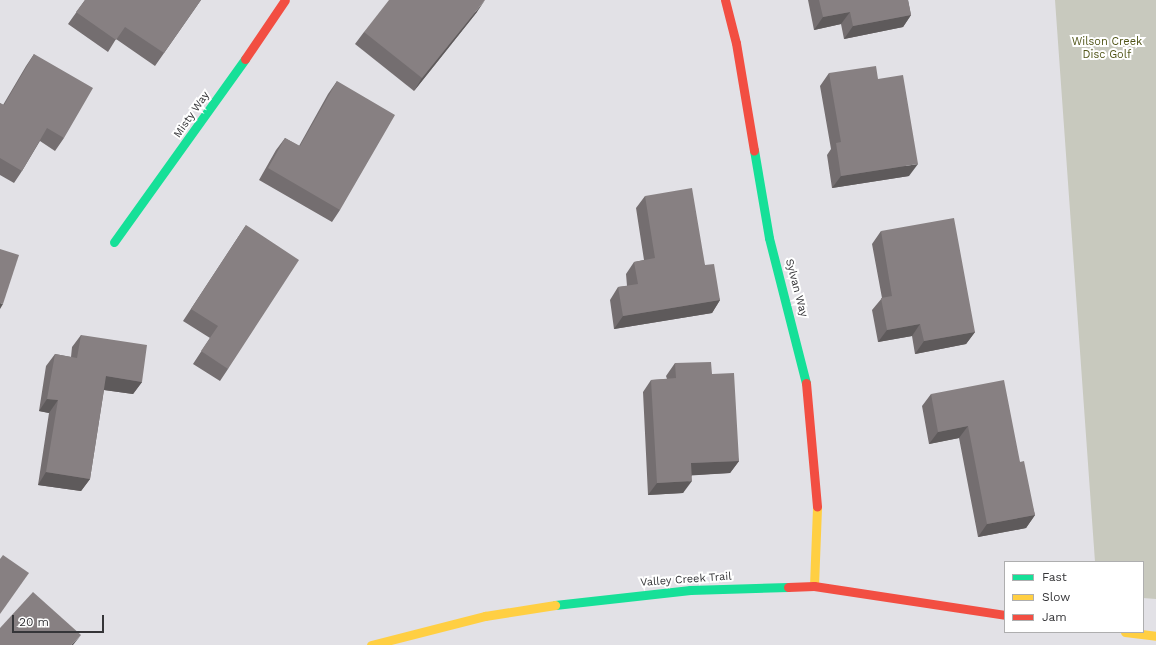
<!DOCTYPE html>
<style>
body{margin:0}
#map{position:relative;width:1156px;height:645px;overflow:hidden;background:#e2e1e6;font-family:"Work Sans",sans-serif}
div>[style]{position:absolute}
.green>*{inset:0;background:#c8c9be}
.fast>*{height:9px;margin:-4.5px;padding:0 4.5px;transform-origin:4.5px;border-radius:4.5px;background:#16e098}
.slow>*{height:9px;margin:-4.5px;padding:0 4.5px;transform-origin:4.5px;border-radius:4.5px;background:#ffcf43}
.jam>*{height:9px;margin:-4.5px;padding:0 4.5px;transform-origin:4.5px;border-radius:4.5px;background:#f24e42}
.wall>*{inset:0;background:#746e70}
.shaded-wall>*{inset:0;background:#5e5a5b}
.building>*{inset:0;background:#878082}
span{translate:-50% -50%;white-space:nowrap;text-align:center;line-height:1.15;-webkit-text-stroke:4px #fff;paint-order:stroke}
.park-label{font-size:11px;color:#505417}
.street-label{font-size:11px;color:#353538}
.legend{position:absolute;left:1004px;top:561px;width:140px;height:72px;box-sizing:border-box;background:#fff;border:1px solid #aeaeaf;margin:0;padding:5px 7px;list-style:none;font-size:12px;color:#353538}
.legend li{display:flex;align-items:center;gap:8px;height:20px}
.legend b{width:20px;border:1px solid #aeaeaf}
.scale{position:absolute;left:12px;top:615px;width:92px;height:18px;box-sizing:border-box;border:2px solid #353538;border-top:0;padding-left:5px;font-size:12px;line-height:14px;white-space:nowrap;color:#353538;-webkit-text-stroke:3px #fff;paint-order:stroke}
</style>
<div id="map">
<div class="green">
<div style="clip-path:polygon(1055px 0,1156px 0,1156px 599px,1143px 598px,1143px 562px,1095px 562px)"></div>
</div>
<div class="fast">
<div style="left:754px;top:150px;width:89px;rotate:80.3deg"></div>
<div style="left:769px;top:238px;width:150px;rotate:75.7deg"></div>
<div style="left:114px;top:242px;width:225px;rotate:-54.4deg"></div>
<div style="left:555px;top:605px;width:136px;rotate:-6.3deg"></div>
<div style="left:690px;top:590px;width:98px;rotate:-1.8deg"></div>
</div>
<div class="slow">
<div style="left:814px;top:586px;width:79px;rotate:-87.8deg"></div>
<div style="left:1125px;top:632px;width:31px;rotate:7deg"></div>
<div style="left:371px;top:645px;width:118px;rotate:-14.3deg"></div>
<div style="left:485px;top:616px;width:71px;rotate:-8.9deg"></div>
</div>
<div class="jam">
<div style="left:725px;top:0;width:44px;rotate:75.7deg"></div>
<div style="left:736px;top:43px;width:109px;rotate:80.5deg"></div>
<div style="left:245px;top:59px;width:71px;rotate:-55.9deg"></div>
<div style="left:806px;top:383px;width:124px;rotate:84.9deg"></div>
<div style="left:788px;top:587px;width:26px;rotate:-2deg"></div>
<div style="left:814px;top:586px;width:193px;rotate:8.6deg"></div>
</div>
<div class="wall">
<div style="clip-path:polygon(85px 0,201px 0,155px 66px,116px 39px,108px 52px,68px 24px)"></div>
<div style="clip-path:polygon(808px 0,908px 0,911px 15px,903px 27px,844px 39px,841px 24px,814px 30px)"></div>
<div style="clip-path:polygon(477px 12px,414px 91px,355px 44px,364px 32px)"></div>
<div style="clip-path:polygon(34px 54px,64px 138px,55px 151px,40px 141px,22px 171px,14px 183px,0 175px,0 103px,3px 105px,26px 66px)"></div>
<div style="clip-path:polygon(829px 73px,878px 79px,909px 176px,832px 188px,827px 155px,831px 149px,820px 86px)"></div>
<div style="clip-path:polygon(337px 81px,340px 210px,332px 222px,259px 180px,276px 150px,285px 138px,299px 146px,328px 94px)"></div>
<div style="clip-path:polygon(645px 196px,705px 265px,720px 300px,712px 313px,614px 329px,610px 300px,618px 287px,627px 286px,626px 274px,634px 262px,644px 260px,636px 208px)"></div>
<div style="clip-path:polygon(246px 225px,228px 369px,220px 381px,193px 364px,210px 338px,183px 321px)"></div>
<div style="clip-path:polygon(881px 231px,975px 332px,966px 344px,915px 354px,912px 336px,878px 342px,872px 310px,882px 298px,872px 244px)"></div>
<div style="clip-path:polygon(81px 335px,142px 382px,133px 394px,104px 390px,90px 479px,81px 491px,38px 485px,49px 413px,39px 411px,46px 366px,55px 354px,71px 357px,72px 347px)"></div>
<div style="clip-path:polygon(675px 363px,712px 374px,739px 461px,730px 473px,692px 475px,683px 493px,648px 495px,643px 392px,651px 380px,667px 379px,666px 376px)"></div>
<div style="clip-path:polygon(931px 394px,1020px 462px,1035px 515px,1026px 528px,978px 537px,959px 438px,929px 444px,922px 406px)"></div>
</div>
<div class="shaded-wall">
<div style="clip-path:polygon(485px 0,477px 12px,414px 91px,422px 78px)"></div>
<div style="clip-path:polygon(850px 12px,841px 24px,814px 30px,823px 17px)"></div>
<div style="clip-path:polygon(911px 15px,903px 27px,844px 39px,853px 26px)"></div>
<div style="clip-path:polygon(918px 164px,909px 176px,832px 188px,841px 176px)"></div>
<div style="clip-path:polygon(720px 300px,712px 313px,614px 329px,623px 316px)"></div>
<div style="clip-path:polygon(0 303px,3px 304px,0 309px)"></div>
<div style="clip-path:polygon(920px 324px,912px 336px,878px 342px,887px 330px)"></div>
<div style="clip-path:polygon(975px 332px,966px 344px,915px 354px,924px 341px)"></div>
<div style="clip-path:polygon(106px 376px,142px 382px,133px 394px,97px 389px)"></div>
<div style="clip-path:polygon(47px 399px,58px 400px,49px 413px,39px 411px)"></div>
<div style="clip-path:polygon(968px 426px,959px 438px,929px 444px,938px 432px)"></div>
<div style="clip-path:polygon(739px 461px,730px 473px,683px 476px,691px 463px)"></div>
<div style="clip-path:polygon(46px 472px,90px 479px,81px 491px,38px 485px)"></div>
<div style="clip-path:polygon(692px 481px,683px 493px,648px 495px,657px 483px)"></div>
<div style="clip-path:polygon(1035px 515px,1026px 528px,978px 537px,987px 524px)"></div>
<div style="clip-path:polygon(81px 635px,73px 645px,71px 645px)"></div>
</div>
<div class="building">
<div style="clip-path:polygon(85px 0,201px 0,164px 53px,125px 27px,116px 40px,76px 12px)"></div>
<div style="clip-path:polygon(389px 0,485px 0,422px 78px,364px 32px)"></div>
<div style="clip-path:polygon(819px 0,908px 0,911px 15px,853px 26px,850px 12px,823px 17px)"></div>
<div style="clip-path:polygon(34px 54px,93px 88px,64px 138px,47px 128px,22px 171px,0 158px,0 103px,4px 105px)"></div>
<div style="clip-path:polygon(876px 66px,878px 79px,903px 75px,918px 164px,841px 176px,836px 143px,841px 142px,829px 73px)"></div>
<div style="clip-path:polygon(337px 81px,395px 115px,340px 210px,268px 168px,285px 138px,300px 146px)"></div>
<div style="clip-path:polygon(692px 188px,705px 265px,714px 264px,720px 300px,623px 316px,618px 287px,638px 284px,634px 262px,655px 258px,645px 196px)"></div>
<div style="clip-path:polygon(954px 218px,975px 332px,924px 341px,920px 324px,887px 330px,881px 298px,892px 296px,881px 231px)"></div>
<div style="clip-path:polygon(246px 225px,299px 260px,228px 369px,201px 351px,218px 326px,191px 309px)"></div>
<div style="clip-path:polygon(0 249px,19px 255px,3px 304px,0 303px)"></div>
<div style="clip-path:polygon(81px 335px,147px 345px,142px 382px,106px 376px,90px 479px,46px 472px,58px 400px,47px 399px,55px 354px,77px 358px)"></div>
<div style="clip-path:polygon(711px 362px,712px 374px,734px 373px,739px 461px,691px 463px,692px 481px,657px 483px,651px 380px,676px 378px,675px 363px)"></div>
<div style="clip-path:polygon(1004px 380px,1020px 462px,1024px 461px,1035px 515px,987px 524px,968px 426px,938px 432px,931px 394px)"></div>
<div style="clip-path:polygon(3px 555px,29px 573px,0 614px,0 559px)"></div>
<div style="clip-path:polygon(33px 592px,81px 635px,71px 645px,0 645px,0 628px)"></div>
</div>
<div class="park-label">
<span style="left:1107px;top:49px">Wilson Creek<br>Disc Golf</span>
</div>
<div class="street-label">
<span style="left:192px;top:115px;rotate:-55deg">Misty Way</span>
<span style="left:796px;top:288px;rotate:75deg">Sylvan Way</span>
<span style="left:686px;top:580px;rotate:-4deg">Valley Creek Trail</span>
</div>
<ul class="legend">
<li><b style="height:5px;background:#16e098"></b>Fast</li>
<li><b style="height:5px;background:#ffcf43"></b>Slow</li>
<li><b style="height:5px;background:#f24e42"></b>Jam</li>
</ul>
<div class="scale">20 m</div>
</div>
